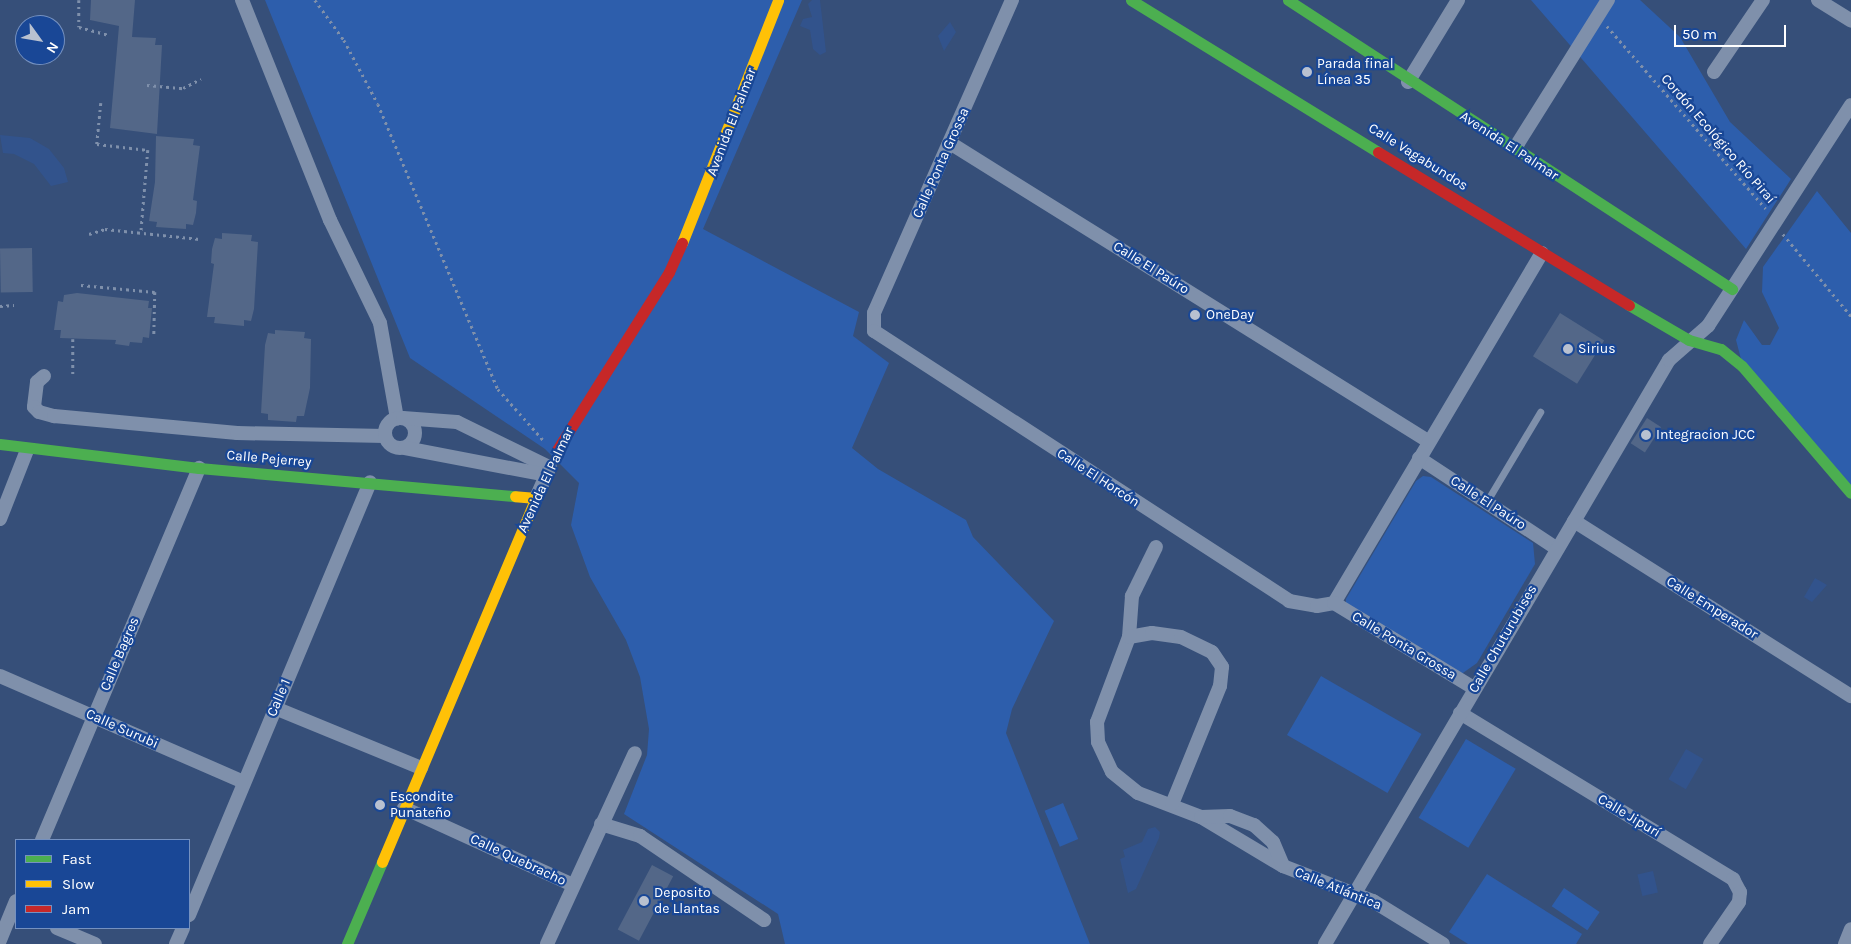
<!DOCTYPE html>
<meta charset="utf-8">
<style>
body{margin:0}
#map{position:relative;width:1851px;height:944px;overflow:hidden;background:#364f79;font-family:Karla,sans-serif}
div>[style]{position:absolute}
.green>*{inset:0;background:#2d5eac;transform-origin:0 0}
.water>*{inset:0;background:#32538c;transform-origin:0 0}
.building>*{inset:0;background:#536788;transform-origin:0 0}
.path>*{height:2.5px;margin-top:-1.25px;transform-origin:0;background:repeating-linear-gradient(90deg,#7f90ab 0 2.5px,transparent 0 6.5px)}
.lane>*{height:7px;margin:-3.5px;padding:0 3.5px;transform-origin:3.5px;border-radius:3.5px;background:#7f90ab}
.street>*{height:14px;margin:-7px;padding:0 7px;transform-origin:7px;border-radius:7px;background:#7f90ab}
.street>.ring{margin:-7px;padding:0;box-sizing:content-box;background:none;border:14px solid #7f90ab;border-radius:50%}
.fast>*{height:11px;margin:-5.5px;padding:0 5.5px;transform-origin:5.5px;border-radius:5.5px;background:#4caf50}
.slow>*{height:11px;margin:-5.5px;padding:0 5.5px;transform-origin:5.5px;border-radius:5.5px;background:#ffc107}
.jam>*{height:11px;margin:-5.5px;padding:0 5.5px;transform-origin:5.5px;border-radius:5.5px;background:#c62828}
.dots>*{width:14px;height:14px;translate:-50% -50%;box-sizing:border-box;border:2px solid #194796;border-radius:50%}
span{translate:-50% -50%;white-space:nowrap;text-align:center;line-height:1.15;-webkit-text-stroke:4.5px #194796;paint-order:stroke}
.poi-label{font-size:14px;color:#fff}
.left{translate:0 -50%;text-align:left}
.street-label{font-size:14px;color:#fff}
.legend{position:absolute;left:15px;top:839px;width:175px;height:90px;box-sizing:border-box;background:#194796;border:1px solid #7591c0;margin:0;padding:6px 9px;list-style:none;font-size:15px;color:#fff}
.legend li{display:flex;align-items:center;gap:10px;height:25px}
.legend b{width:25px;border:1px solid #7591c0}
.north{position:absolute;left:15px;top:15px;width:50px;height:50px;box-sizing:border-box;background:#194796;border:1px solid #7591c0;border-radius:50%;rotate:122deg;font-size:14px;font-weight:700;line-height:20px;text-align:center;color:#fff}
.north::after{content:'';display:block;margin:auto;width:18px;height:22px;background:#b9c1d0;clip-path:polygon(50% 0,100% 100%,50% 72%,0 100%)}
.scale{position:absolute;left:1674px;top:25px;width:112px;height:22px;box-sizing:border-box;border:2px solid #fff;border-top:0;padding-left:6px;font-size:15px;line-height:18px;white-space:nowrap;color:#fff;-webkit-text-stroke:4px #194796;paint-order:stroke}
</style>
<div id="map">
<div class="green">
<div style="clip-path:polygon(265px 0,802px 0,703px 229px,859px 312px,853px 336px,889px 363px,852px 448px,878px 469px,966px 520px,973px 537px,1054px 621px,1012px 709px,1006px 733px,1090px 944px,785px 944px,778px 914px,624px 814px,647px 755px,649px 729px,640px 677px,626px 640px,590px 577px,571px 525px,579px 483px,545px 449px,410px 358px)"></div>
<div style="clip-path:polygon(1531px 0,1640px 0,1680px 37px,1730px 122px,1791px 179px,1746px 249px)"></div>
<div style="clip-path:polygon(1817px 191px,1851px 233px,1851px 492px,1741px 359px,1736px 340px,1744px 320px,1762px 345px,1770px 345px,1779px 328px,1762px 292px,1763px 267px)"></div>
<div style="clip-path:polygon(1423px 476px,1431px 477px,1533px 543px,1535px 564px,1477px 663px,1460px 675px,1346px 606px,1346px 599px,1416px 481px)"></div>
<div style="left:1321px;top:676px;width:116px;height:68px;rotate:30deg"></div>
<div style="left:1466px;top:739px;width:58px;height:92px;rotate:31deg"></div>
<div style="left:1063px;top:803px;width:39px;height:20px;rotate:67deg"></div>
<div style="clip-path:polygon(1487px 874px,1582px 934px,1576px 944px,1468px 944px,1449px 932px)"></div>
<div style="left:1564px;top:888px;width:43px;height:22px;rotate:34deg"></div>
</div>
<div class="water">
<div style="clip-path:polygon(812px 0,820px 0,826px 52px,820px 55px,813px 49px,810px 30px,800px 26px,803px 19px,812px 17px,808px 4px)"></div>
<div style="clip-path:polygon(950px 22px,956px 32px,944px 51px,938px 36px)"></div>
<div style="clip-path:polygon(0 135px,30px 138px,49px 149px,64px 168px,68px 182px,51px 186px,34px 164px,14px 154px,3px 153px)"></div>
<div style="clip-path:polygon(1815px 578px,1827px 585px,1812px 602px,1804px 597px)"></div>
<div style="left:1686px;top:749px;width:20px;height:35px;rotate:30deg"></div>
<div style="clip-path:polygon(1155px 827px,1160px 832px,1159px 838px,1136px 889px,1128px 893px,1120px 859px,1125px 857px,1123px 850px,1142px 842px,1148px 829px)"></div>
<div style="left:1653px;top:871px;width:22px;height:16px;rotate:77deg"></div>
</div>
<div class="building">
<div style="clip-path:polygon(91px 0,135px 0,132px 37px,156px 38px,155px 45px,162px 45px,157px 134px,110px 128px,119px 26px,90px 20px)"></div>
<div style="clip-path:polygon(156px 136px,194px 139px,193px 145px,200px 146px,193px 200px,197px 201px,196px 213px,193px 225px,186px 224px,186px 229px,156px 227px,157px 222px,149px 221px,155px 182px)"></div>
<div style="clip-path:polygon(222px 233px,252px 235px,251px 241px,258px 242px,254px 309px,251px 321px,244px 320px,244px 326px,214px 323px,215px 317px,207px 317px,214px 264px,211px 263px,212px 249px,215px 238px,222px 239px)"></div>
<div style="left:32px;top:248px;width:44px;height:32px;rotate:89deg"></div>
<div style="clip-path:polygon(77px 293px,149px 301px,148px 308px,152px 308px,149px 338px,143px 337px,142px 343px,130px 342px,129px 346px,115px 344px,116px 340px,60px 338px,61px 330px,54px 330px,58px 301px,63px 302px,64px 295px)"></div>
<div style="left:1560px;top:313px;width:52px;height:51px;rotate:32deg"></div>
<div style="clip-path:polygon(275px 330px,305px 332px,304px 338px,311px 339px,310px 388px,304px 416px,297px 416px,296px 422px,268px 420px,268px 414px,261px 413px,265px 345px,268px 333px,275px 334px)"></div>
<div style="left:1647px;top:418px;width:17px;height:30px;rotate:33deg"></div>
<div style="left:652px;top:865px;width:24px;height:73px;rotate:28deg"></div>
</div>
<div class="path">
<div style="left:79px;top:0;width:27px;rotate:90deg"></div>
<div style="left:79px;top:27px;width:30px;rotate:15deg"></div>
<div style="left:315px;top:0;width:49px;rotate:54.1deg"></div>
<div style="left:344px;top:40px;width:72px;rotate:62deg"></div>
<div style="left:378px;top:104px;width:309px;rotate:67.2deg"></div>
<div style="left:498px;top:389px;width:69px;rotate:48.5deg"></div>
<div style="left:1607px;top:26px;width:242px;rotate:49deg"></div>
<div style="left:147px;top:85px;width:36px;rotate:5deg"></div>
<div style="left:183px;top:88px;width:20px;rotate:-27deg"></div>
<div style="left:101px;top:103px;width:41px;rotate:95.6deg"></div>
<div style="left:97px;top:144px;width:51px;rotate:6.7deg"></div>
<div style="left:148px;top:150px;width:83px;rotate:94.8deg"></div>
<div style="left:89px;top:234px;width:17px;rotate:-17deg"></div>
<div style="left:105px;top:229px;width:95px;rotate:6.1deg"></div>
<div style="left:1783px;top:234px;width:107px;rotate:50.3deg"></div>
<div style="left:81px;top:285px;width:74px;rotate:5.4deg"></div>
<div style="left:155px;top:292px;width:44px;rotate:91.3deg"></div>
<div style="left:0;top:306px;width:14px;rotate:-4deg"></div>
<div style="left:73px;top:339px;width:38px;rotate:90deg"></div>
</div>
<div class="lane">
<div style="left:1487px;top:501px;width:104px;rotate:-59.2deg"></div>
</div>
<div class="street">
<div style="left:242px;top:0;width:237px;rotate:68.2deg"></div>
<div style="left:330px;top:220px;width:114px;rotate:64.1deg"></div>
<div style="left:380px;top:323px;width:97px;rotate:79.9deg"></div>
<div style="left:1012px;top:0;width:342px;rotate:113.8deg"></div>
<div style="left:874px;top:313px;width:18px;rotate:90deg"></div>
<div style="left:874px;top:331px;width:495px;rotate:33deg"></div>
<div style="left:1289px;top:601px;width:28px;rotate:10deg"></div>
<div style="left:1317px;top:606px;width:17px;rotate:-10deg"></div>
<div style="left:1818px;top:0;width:39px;rotate:32deg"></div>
<div style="left:1714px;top:72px;width:87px;rotate:-55.8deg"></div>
<div style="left:1408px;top:82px;width:96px;rotate:-58.6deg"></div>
<div style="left:950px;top:143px;width:563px;rotate:31.94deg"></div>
<div style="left:1515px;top:148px;width:175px;rotate:-57.9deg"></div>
<div style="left:44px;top:376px;width:9px;rotate:139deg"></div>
<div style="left:37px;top:382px;width:25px;rotate:97deg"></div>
<div style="left:34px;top:407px;width:7px;rotate:45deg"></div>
<div style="left:39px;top:412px;width:16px;rotate:15deg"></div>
<div style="left:54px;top:416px;width:184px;rotate:5.3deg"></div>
<div style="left:237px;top:433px;width:148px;rotate:1.2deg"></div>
<div class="ring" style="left:385px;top:418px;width:16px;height:16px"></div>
<div style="left:403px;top:418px;width:54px;rotate:4.2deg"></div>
<div style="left:457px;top:422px;width:102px;rotate:26.1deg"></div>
<div style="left:405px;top:448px;width:144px;rotate:10.8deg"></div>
<div style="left:1419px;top:458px;width:164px;rotate:33.3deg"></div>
<div style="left:536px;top:498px;width:34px;rotate:-66deg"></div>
<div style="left:0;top:519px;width:74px;rotate:-68.6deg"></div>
<div style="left:1574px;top:521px;width:328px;rotate:32.3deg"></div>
<div style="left:1156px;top:547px;width:55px;rotate:116.1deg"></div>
<div style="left:1132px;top:596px;width:41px;rotate:94.2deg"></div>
<div style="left:1129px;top:637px;width:91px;rotate:110.6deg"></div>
<div style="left:1097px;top:722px;width:20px;rotate:87deg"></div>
<div style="left:1098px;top:742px;width:33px;rotate:65deg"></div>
<div style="left:1112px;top:772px;width:33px;rotate:39deg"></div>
<div style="left:1138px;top:793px;width:67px;rotate:20.9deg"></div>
<div style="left:1201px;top:817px;width:96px;rotate:30.9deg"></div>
<div style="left:1283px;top:866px;width:97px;rotate:21.3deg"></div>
<div style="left:1373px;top:901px;width:82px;rotate:31.6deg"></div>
<div style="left:1334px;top:603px;width:407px;rotate:-59.3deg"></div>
<div style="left:1334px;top:603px;width:164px;rotate:31.3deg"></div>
<div style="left:1129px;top:637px;width:23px;rotate:-10deg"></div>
<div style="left:1152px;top:633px;width:29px;rotate:8deg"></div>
<div style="left:1181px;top:637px;width:34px;rotate:26deg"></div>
<div style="left:1212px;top:652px;width:18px;rotate:56deg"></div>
<div style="left:1222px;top:667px;width:19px;rotate:96deg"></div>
<div style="left:1220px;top:686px;width:127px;rotate:112.1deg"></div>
<div style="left:0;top:676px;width:266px;rotate:23.5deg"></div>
<div style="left:275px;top:708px;width:158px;rotate:22.3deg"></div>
<div style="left:1460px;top:713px;width:320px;rotate:31.3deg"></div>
<div style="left:1733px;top:879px;width:15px;rotate:62deg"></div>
<div style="left:1740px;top:892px;width:10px;rotate:96deg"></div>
<div style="left:1739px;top:902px;width:51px;rotate:124.6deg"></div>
<div style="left:404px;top:808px;width:186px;rotate:24.5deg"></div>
<div style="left:1201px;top:817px;width:29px;rotate:-2deg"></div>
<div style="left:1230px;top:816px;width:26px;rotate:21deg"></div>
<div style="left:1254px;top:825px;width:25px;rotate:42deg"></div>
<div style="left:1273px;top:842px;width:26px;rotate:67deg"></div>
<div style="left:601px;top:824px;width:41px;rotate:17.1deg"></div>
<div style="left:640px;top:836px;width:150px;rotate:34.1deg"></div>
<div style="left:42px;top:840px;width:404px;rotate:-67.1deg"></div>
<div style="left:189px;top:915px;width:469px;rotate:-67.3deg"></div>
<div style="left:57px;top:928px;width:41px;rotate:22.8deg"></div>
<div style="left:0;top:940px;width:42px;rotate:-67.7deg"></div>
<div style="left:176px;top:944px;width:17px;rotate:-66deg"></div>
<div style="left:547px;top:944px;width:210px;rotate:-65.3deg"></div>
<div style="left:1325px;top:944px;width:678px;rotate:-59.5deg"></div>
<div style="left:1669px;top:360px;width:52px;rotate:-41.1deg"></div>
<div style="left:1708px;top:326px;width:263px;rotate:-57.1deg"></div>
<div style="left:1845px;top:944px;width:16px;rotate:-68deg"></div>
</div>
<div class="fast">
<div style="left:1131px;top:0;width:290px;rotate:31.6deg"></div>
<div style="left:1288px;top:0;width:530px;rotate:33.06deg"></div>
<div style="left:1629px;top:305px;width:69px;rotate:30.3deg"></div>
<div style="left:1689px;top:340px;width:33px;rotate:16deg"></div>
<div style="left:1721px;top:349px;width:27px;rotate:39deg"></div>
<div style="left:1742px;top:366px;width:167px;rotate:49.4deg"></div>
<div style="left:0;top:444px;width:200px;rotate:6.9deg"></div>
<div style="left:199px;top:468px;width:317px;rotate:5.1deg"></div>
<div style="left:347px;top:944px;width:89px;rotate:-66.9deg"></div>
</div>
<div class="slow">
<div style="left:682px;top:243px;width:261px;rotate:-68.4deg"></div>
<div style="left:382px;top:862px;width:395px;rotate:-67.1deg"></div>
<div style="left:536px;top:498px;width:21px;rotate:-175deg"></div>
</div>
<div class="jam">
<div style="left:1378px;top:152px;width:294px;rotate:31.4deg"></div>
<div style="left:557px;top:450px;width:210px;rotate:-57.8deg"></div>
<div style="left:669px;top:272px;width:32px;rotate:-66deg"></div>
</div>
<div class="dots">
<div style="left:1307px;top:72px;background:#b9c1d0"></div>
<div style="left:1195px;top:315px;background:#b9c1d0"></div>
<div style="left:1568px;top:349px;background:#b9c1d0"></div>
<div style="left:1646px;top:435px;background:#b9c1d0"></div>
<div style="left:380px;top:805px;background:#b9c1d0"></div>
<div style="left:644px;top:901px;background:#b9c1d0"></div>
</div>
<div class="poi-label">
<span class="left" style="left:1317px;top:72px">Parada final<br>Línea 35</span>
<span class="left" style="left:1206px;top:315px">OneDay</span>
<span class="left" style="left:1578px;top:349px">Sirius</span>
<span class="left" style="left:1656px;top:435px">Integracion JCC</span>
<span class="left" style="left:390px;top:805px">Escondite<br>Punateño</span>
<span class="left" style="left:654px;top:901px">Deposito<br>de Llantas</span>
</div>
<div class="street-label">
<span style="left:732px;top:122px;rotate:-69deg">Avenida El Palmar</span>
<span style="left:1718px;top:139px;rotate:49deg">Cordón Ecológico Río Piraí</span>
<span style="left:1509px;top:146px;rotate:33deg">Avenida El Palmar</span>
<span style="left:1418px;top:157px;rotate:32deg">Calle Vagabundos</span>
<span style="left:941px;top:163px;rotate:-66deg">Calle Ponta Grossa</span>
<span style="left:1151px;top:268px;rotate:32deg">Calle El Paúro</span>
<span style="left:269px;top:459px;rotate:5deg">Calle Pejerrey</span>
<span style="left:1098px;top:478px;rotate:33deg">Calle El Horcón</span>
<span style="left:546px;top:480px;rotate:-65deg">Avenida El Palmar</span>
<span style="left:1488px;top:503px;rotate:33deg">Calle El Paúro</span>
<span style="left:1712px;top:608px;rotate:32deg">Calle Emperador</span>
<span style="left:1503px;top:639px;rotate:-60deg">Calle Chuturubises</span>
<span style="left:1404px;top:646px;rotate:31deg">Calle Ponta Grossa</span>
<span style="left:120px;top:654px;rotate:-67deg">Calle Bagres</span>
<span style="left:279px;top:698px;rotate:-67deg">Calle 1</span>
<span style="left:122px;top:729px;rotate:24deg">Calle Surubi</span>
<span style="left:1629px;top:816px;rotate:31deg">Calle Jipurí</span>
<span style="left:518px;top:860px;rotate:25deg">Calle Quebracho</span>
<span style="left:1338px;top:889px;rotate:22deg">Calle Atlántica</span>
</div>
<ul class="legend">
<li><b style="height:6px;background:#4caf50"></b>Fast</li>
<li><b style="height:6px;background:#ffc107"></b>Slow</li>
<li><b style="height:6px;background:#c62828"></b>Jam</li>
</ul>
<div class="north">N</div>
<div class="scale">50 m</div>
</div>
